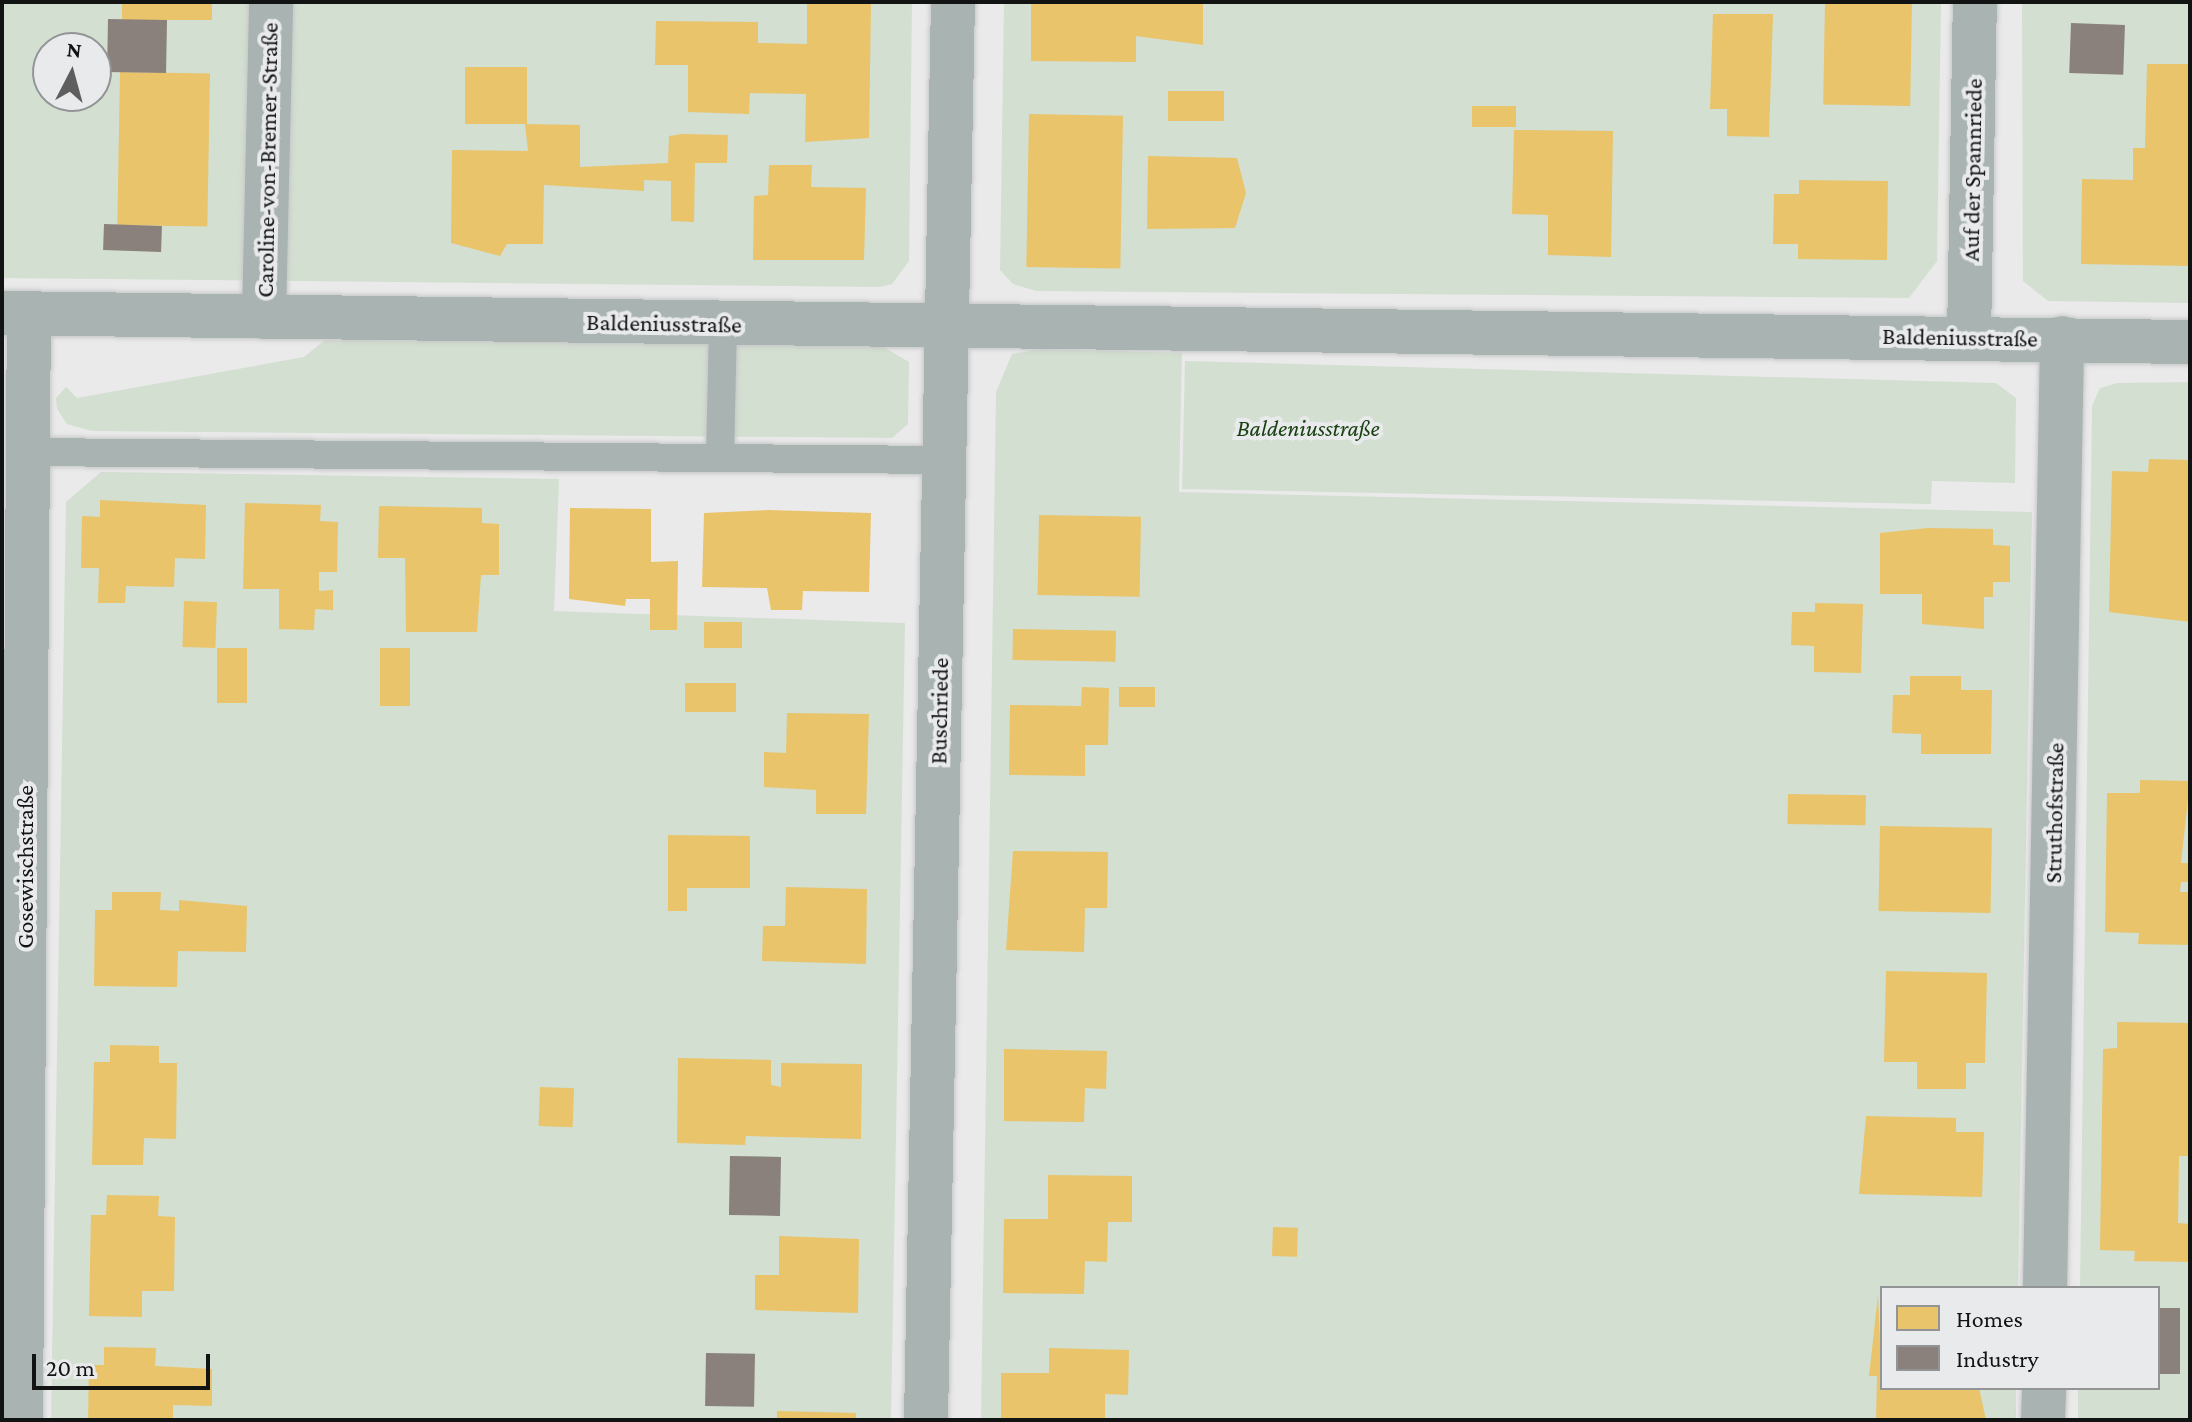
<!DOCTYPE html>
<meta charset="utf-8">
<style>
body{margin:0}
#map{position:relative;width:2192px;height:1422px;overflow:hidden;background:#eaeaea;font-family:"Crimson Pro",serif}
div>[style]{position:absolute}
.green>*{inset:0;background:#d3dfd1}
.homes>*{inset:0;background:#e9c46a;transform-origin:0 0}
.industry>*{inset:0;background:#8a817c;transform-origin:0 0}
.roads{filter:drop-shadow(0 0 2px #c7c8c8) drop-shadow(0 0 2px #c7c8c8)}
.service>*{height:28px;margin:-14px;padding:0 14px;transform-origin:14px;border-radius:14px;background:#a9b3b2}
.minor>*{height:44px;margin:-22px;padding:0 22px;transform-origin:22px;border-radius:22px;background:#a9b3b2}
span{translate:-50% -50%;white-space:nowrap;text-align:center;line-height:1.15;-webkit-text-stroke:8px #e9eaeb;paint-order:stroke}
.street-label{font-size:24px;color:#121313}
.park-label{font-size:24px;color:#184011;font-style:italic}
.frame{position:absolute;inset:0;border:4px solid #121313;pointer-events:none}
.legend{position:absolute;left:1880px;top:1286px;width:280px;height:104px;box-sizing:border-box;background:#e9eaeb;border:2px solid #939495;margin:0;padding:10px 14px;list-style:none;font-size:24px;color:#121313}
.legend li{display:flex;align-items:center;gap:16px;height:40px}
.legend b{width:40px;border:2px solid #939495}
.north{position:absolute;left:32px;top:32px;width:80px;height:80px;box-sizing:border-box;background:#e9eaeb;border:2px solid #939495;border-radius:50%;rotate:6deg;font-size:22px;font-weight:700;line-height:32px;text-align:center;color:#121313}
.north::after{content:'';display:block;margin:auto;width:28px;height:36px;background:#5e5e5e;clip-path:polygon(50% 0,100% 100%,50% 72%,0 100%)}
.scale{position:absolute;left:32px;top:1354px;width:178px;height:36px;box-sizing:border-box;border:4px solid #121313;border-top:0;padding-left:10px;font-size:24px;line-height:28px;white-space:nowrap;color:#121313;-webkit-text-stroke:6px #e9eaeb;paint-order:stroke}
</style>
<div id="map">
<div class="green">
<div style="clip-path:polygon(evenodd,2px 2px,912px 2px,909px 261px,892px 284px,880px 287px,2px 278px,2px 2px,48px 48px,96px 48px,96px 96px,48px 96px,48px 48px)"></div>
<div style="clip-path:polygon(1004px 2px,1941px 2px,1937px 261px,1909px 298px,1036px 291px,1013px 284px,1000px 270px)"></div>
<div style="clip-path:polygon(2022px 2px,2190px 2px,2190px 303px,2048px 301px,2023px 281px)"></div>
<div style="clip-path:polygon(325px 340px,878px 344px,909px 362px,908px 424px,892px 438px,92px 431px,67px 424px,57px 409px,56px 398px,66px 387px,77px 398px,304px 357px)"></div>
<div style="clip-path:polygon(1043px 349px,1182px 353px,1179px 492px,2032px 512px,2018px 1288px,1882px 1288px,1882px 1388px,2016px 1388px,2016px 1420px,981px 1420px,996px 392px,1012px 354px)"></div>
<div style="clip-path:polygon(1185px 361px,1996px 383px,2016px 398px,2015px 483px,1932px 481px,1931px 504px,1182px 489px)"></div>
<div style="clip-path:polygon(2190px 382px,2190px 1420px,2078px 1420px,2078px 1388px,2158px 1388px,2158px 1288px,2080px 1288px,2092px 406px,2100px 388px,2117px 383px)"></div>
<div style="clip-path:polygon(101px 472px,559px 479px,554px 611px,905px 623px,891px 1420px,51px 1420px,66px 502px)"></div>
</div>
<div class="homes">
<div style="left:122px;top:2px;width:90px;height:18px"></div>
<div style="clip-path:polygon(807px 2px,871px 2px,869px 138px,805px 142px,806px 94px,750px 93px,749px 114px,688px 112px,688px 65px,655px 65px,656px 21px,758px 22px,758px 43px,807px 44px)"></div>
<div style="clip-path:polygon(1031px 2px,1203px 2px,1203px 45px,1136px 36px,1136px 62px,1031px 61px)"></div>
<div style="left:1912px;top:2px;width:104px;height:87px;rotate:91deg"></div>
<div style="clip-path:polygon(1713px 14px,1773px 14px,1769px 137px,1727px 136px,1727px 109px,1710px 109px)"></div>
<div style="clip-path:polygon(2147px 64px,2190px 64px,2190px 266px,2081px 264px,2082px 179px,2133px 180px,2133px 148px,2145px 148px)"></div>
<div style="left:465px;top:67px;width:62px;height:57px"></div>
<div style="left:120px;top:72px;width:90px;height:153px;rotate:1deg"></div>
<div style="left:1168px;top:91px;width:56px;height:30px"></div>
<div style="left:1472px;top:106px;width:44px;height:21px"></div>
<div style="left:1029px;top:114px;width:94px;height:153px;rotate:1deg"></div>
<div style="clip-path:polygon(525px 124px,580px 125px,580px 167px,668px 163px,669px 136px,682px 134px,728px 135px,727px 163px,695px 163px,694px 222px,671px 221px,671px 181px,644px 180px,644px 191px,544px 185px,543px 244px,507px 244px,500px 256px,451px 243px,452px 150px,528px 151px)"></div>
<div style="clip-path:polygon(1514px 130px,1613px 131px,1611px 257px,1548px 255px,1548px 215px,1512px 214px)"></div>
<div style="clip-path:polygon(1148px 156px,1237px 158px,1246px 193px,1235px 228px,1147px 229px)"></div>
<div style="clip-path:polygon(769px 165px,812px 165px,811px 187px,866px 188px,864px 260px,753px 260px,754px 196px,768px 195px)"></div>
<div style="clip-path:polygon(1799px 180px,1888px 181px,1887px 260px,1798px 259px,1798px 244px,1773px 244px,1774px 194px,1799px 194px)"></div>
<div style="clip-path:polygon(2149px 459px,2190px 460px,2190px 622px,2109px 612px,2112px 471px,2148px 472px)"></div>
<div style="clip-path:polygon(100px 500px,206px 505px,205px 559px,175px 558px,174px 587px,126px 586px,125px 603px,98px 603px,99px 568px,81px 568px,82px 516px,100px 517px)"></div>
<div style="clip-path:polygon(245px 503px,321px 505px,320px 521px,338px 522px,337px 572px,319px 572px,319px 591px,333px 590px,333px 610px,315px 609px,314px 630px,279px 629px,279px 589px,243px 589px)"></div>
<div style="clip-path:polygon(379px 506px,482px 508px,482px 523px,499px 524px,499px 575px,481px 575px,477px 632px,406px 632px,405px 558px,378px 558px)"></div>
<div style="clip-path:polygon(570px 508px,651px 509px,651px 562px,678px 561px,677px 630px,650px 630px,650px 599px,626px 599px,625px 606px,569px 599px)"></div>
<div style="clip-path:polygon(768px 510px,871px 513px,869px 592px,803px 591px,802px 610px,771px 610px,767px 588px,702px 587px,704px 513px)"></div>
<div style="left:1039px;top:515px;width:102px;height:80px;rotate:1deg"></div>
<div style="clip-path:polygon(1928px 528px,1993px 529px,1993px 545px,2010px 546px,2010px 582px,1993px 582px,1993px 597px,1984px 597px,1984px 629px,1922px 624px,1922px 594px,1880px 594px,1880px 533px)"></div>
<div style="left:184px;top:601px;width:33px;height:46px;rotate:2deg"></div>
<div style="clip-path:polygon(1815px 603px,1863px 604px,1861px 673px,1814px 672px,1814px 646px,1791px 645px,1792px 612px,1815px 612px)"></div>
<div style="left:704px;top:622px;width:38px;height:26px"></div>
<div style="left:1013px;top:629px;width:103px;height:31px;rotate:1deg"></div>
<div style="left:217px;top:648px;width:30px;height:55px"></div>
<div style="left:380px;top:648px;width:30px;height:58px"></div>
<div style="clip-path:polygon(1910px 676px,1961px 676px,1961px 690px,1992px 690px,1991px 754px,1921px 754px,1921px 734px,1892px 733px,1893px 695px,1910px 695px)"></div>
<div style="left:685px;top:683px;width:51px;height:29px"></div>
<div style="clip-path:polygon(1082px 687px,1109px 688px,1108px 745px,1085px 745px,1085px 776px,1009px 775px,1010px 705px,1081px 706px)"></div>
<div style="left:1119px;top:687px;width:36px;height:20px"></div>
<div style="clip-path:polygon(787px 713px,869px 714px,866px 814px,816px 814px,816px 790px,764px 787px,764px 752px,786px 753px)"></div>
<div style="clip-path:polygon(2140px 780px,2190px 781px,2181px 863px,2190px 863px,2190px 882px,2181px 882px,2180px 892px,2190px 892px,2190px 945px,2138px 944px,2139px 933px,2105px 932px,2107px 793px,2140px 793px)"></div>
<div style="left:1788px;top:794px;width:78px;height:30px;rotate:1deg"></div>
<div style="left:1880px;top:826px;width:112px;height:85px;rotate:1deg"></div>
<div style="clip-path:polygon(668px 835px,750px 836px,750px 888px,687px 888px,687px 911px,668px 911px)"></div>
<div style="clip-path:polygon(1013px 851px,1108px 852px,1107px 908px,1085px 908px,1084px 952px,1006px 950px)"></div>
<div style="clip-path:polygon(786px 887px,867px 889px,866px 964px,762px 961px,763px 926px,785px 926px)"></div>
<div style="clip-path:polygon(112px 892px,161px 892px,160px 910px,179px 911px,179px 900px,247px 906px,246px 952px,178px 951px,177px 987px,94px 986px,95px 910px,112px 910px)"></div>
<div style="clip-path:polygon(1886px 971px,1987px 973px,1985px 1063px,1966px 1063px,1966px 1089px,1917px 1089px,1917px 1062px,1884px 1062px)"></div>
<div style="clip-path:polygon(2117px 1022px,2190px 1023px,2190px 1156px,2179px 1156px,2178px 1223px,2190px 1224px,2190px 1262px,2134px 1261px,2135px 1251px,2100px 1250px,2103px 1049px,2117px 1048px)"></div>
<div style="clip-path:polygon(110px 1045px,159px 1046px,159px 1063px,177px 1063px,176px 1139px,144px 1138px,143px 1165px,92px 1165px,94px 1062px,110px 1062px)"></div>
<div style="clip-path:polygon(1004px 1049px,1107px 1051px,1106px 1089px,1085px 1088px,1084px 1122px,1004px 1121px)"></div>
<div style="clip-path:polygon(678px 1058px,771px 1060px,771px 1085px,781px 1087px,781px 1063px,862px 1064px,861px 1139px,746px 1136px,745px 1145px,677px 1143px)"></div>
<div style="left:540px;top:1087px;width:34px;height:39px;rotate:2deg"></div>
<div style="clip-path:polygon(1866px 1116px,1956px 1118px,1956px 1132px,1984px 1132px,1982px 1197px,1859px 1194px)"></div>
<div style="clip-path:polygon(1048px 1175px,1132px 1176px,1132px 1222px,1108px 1222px,1107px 1262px,1085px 1261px,1084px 1294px,1003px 1293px,1004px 1219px,1048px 1219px)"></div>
<div style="clip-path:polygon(107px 1195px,159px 1196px,158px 1216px,175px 1217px,174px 1291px,142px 1291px,142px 1317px,89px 1316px,91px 1215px,106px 1215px)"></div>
<div style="left:1273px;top:1227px;width:25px;height:29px;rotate:2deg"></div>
<div style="clip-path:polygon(779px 1236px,859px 1239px,858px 1313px,755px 1310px,755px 1275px,779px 1275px)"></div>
<div style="clip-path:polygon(1878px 1295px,1882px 1388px,1979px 1388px,1986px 1420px,1876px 1420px,1877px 1376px,1869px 1376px)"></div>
<div style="clip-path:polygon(104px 1347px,156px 1348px,155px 1366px,212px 1369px,212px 1406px,173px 1405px,173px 1420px,88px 1420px,89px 1365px,104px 1365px)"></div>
<div style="clip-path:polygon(1049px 1348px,1129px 1350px,1128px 1395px,1105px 1394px,1105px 1420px,1001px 1420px,1001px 1373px,1049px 1373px)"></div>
<div style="clip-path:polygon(777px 1411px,856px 1413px,856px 1420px,777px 1420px)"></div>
</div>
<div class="industry">
<div style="left:108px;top:19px;width:59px;height:53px;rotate:1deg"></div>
<div style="left:2071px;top:23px;width:54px;height:50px;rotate:2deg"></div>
<div style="left:104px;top:224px;width:58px;height:26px;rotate:2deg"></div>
<div style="left:730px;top:1156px;width:51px;height:59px;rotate:1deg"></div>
<div style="left:2158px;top:1308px;width:22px;height:66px"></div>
<div style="left:706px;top:1353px;width:49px;height:53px;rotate:1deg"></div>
</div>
<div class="roads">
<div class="service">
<div style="left:27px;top:452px;width:917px;rotate:0.5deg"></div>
<div style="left:720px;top:458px;width:135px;rotate:-88.7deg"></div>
</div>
<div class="minor">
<div style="left:2px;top:313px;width:2188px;rotate:0.76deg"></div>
<div style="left:264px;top:317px;width:315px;rotate:-88.7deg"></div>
<div style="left:1969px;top:338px;width:336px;rotate:-89deg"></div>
<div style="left:2045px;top:1288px;width:950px;rotate:-88.97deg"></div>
<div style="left:21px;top:1420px;width:1107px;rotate:-89.59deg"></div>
<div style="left:926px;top:1420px;width:1418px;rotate:-88.91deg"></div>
<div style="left:2043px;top:1420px;width:32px;rotate:-88deg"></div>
</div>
</div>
<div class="street-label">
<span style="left:267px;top:160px;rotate:-89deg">Caroline-von-Bremer-Straße</span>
<span style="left:1972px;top:170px;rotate:-89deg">Auf der Spannriede</span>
<span style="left:664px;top:323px;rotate:1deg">Baldeniusstraße</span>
<span style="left:1960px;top:337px;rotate:1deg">Baldeniusstraße</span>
<span style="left:939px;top:711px;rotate:-89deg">Buschriede</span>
<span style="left:2054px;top:813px;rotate:-89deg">Struthofstraße</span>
<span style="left:25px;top:867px;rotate:-90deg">Gosewischstraße</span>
</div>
<div class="park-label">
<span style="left:1308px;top:428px">Baldeniusstraße</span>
</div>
<div class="frame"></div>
<ul class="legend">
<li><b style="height:22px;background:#e9c46a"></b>Homes</li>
<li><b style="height:22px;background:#8a817c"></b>Industry</li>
</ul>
<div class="north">N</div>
<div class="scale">20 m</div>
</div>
